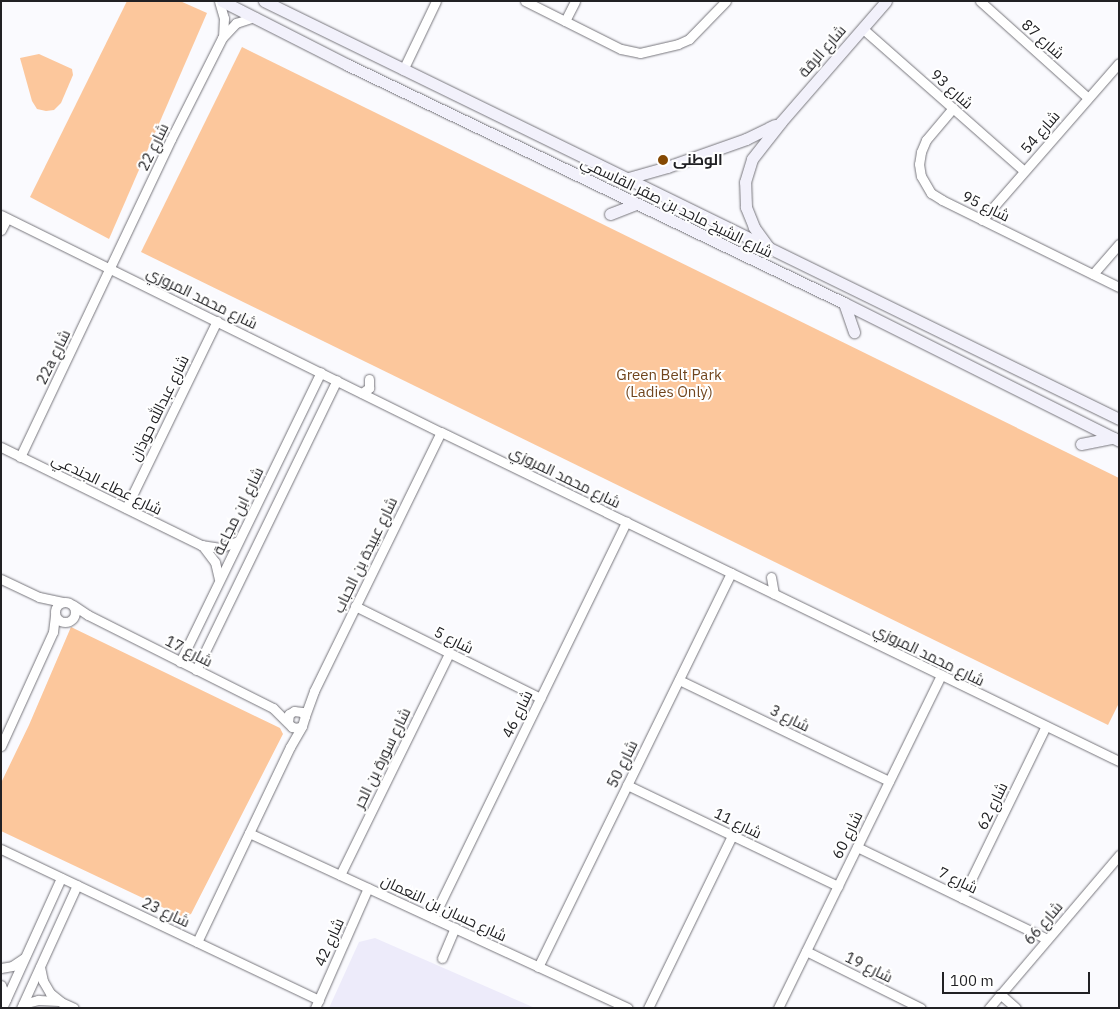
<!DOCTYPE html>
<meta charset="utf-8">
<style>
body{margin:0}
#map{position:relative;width:1120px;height:1009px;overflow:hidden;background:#fafafe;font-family:"IBM Plex Sans",Cairo,sans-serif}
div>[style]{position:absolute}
.built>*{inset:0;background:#edebfa}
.green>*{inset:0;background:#fcc79c}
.roads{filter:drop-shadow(0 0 1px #77767c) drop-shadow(0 0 1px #77767c)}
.street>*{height:9px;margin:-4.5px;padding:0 4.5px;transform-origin:4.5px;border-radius:4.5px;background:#fff}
.street>.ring{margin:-4.5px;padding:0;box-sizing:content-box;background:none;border:9px solid #fff;border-radius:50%}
.secondary>*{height:11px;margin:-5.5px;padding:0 5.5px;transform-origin:5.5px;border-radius:5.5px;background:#f2f1fb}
.dots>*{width:14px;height:14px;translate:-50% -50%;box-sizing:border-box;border:2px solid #fff;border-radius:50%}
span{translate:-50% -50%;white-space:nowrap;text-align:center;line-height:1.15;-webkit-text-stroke:4px #fff;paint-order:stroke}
.street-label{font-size:15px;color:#212124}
.poi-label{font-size:15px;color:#212124;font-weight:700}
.left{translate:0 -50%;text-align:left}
.park-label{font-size:15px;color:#71451d}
.frame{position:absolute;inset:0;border:2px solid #212124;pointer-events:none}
.scale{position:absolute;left:942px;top:972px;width:148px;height:22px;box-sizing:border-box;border:2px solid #212124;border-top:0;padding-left:6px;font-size:15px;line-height:18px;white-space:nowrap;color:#212124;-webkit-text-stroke:4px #fff;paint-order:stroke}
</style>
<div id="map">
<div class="built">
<div style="clip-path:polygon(375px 938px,535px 1008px,329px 1008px,359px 942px)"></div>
</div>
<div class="green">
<div style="clip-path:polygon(127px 1px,180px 1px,207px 13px,109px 239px,30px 197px)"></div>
<div style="clip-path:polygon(242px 47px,1119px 478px,1119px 703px,1108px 725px,141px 252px)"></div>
<div style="clip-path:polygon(39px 54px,72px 69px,73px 75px,61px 103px,54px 110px,46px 111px,37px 109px,32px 101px,20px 58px)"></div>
<div style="clip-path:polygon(71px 627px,280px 728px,283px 734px,191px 914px,183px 917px,1px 831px,1px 783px,29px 725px)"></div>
</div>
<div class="roads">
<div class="street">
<div style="left:219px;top:1px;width:18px;rotate:74deg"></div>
<div style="left:224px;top:18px;width:17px;rotate:93deg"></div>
<div style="left:525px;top:1px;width:107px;rotate:26.6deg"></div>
<div style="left:621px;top:49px;width:19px;rotate:12deg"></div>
<div style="left:640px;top:53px;width:39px;rotate:-13deg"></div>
<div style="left:678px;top:44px;width:12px;rotate:-24deg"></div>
<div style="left:689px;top:39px;width:53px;rotate:-45.8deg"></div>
<div style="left:980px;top:1px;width:145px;rotate:41.9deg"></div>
<div style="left:565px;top:21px;width:22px;rotate:-63deg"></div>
<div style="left:862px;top:28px;width:216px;rotate:41.4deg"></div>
<div style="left:403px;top:70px;width:76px;rotate:-64.4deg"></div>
<div style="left:953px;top:108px;width:42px;rotate:130.2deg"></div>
<div style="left:926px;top:140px;width:13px;rotate:113deg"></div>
<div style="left:921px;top:152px;width:12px;rotate:99deg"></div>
<div style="left:919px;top:164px;width:12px;rotate:81deg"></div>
<div style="left:921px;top:176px;width:20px;rotate:60deg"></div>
<div style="left:931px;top:193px;width:13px;rotate:32deg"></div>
<div style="left:942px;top:200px;width:197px;rotate:26.2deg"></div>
<div style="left:1px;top:215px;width:491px;rotate:26.3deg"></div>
<div style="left:441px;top:432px;width:754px;rotate:25.89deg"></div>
<div style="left:982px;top:220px;width:208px;rotate:-48.9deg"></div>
<div style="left:1px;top:230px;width:13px;rotate:-63deg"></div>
<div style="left:1093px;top:274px;width:40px;rotate:-49deg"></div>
<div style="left:362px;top:393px;width:9px;rotate:-36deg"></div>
<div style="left:369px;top:388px;width:9px;rotate:-90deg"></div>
<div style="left:1px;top:447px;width:223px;rotate:26.1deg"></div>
<div style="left:201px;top:545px;width:18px;rotate:9deg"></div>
<div style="left:219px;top:548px;width:20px;rotate:-20deg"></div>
<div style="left:20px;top:457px;width:352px;rotate:-64.6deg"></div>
<div style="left:171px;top:139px;width:113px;rotate:-63.2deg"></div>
<div style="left:222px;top:38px;width:21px;rotate:-47deg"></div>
<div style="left:236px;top:23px;width:20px;rotate:-18deg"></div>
<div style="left:126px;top:508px;width:208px;rotate:-64.1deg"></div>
<div style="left:202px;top:545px;width:21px;rotate:53deg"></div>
<div style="left:215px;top:562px;width:17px;rotate:77deg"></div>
<div style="left:771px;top:577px;width:17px;rotate:80deg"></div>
<div style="left:1px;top:579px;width:42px;rotate:25.3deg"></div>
<div style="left:39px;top:597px;width:24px;rotate:12deg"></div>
<div class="ring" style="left:55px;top:602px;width:11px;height:11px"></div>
<div style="left:73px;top:605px;width:18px;rotate:34deg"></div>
<div style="left:88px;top:615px;width:207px;rotate:26.7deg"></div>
<div style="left:273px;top:708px;width:27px;rotate:45deg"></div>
<div style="left:292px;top:727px;width:5px;rotate:11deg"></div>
<div style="left:297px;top:728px;width:5px;rotate:-22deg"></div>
<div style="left:302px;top:726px;width:10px;rotate:-73deg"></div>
<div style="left:305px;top:716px;width:5px;rotate:-127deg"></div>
<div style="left:302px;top:712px;width:8px;rotate:-173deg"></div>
<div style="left:294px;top:711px;width:6px;rotate:149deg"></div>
<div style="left:289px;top:714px;width:8px;rotate:97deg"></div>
<div style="left:355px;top:606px;width:207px;rotate:26.4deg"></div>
<div style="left:180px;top:662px;width:322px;rotate:-64.1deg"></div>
<div style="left:196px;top:670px;width:322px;rotate:-64.1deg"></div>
<div style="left:679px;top:680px;width:233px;rotate:25.7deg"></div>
<div style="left:305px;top:716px;width:27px;rotate:-70deg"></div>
<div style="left:314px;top:691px;width:288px;rotate:-63.9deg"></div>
<div style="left:1px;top:746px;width:125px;rotate:-65.5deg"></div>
<div style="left:53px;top:632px;width:17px;rotate:-83deg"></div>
<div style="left:627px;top:785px;width:234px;rotate:25.6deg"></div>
<div style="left:249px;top:833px;width:417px;rotate:24.8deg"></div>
<div style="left:857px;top:847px;width:211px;rotate:25.8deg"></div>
<div style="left:1px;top:849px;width:352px;rotate:25.4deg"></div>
<div style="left:340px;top:875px;width:247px;rotate:-63.8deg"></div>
<div style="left:962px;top:898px;width:191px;rotate:-64deg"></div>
<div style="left:433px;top:918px;width:441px;rotate:-64deg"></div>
<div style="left:197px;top:942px;width:216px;rotate:-64.5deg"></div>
<div style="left:290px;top:747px;width:24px;rotate:-60deg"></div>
<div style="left:806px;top:951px;width:128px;rotate:26.4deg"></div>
<div style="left:442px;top:958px;width:33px;rotate:-67deg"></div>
<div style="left:40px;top:967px;width:14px;rotate:78deg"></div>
<div style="left:43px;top:981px;width:14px;rotate:60deg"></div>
<div style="left:50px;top:993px;width:14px;rotate:39deg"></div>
<div style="left:61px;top:1002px;width:14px;rotate:25deg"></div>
<div style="left:538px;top:967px;width:439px;rotate:-63.9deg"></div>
<div style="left:1px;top:968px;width:11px;rotate:-10deg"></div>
<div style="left:12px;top:966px;width:14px;rotate:-34deg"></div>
<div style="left:1px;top:985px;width:15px;rotate:70deg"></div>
<div style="left:1000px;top:994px;width:21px;rotate:41deg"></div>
<div style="left:23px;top:1004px;width:16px;rotate:-15deg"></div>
<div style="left:38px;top:1000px;width:21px;rotate:3deg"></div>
<div style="left:2px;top:1008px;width:143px;rotate:-65.6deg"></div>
<div style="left:21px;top:1008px;width:135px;rotate:-65.5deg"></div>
<div style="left:315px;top:1008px;width:131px;rotate:-66.2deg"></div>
<div style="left:648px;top:1008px;width:191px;rotate:-64deg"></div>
<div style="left:778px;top:1008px;width:371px;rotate:-63.9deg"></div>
<div style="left:989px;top:1008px;width:201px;rotate:-49.6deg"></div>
</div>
<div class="secondary">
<div style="left:222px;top:1px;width:141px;rotate:26.9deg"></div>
<div style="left:348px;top:65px;width:550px;rotate:25.63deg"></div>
<div style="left:844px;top:303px;width:308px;rotate:26.6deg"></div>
<div style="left:264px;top:1px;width:952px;rotate:26.05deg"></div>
<div style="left:625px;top:179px;width:44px;rotate:-15.9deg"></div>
<div style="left:667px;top:167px;width:84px;rotate:-19.5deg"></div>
<div style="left:746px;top:139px;width:32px;rotate:-26deg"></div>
<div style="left:610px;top:214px;width:28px;rotate:-21deg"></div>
<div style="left:769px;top:248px;width:26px;rotate:-126deg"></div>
<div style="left:754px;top:227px;width:22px;rotate:-112deg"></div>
<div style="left:746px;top:207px;width:25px;rotate:-92deg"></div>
<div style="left:745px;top:182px;width:24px;rotate:-73deg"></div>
<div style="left:752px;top:159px;width:47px;rotate:-51.9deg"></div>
<div style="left:781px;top:122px;width:160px;rotate:-49deg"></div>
<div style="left:844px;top:303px;width:31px;rotate:71deg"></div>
<div style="left:1081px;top:444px;width:33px;rotate:-11deg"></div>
</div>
</div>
<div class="dots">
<div style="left:663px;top:160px;background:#854903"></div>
</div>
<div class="street-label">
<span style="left:1043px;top:39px;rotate:42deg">شارع 87</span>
<span style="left:822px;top:51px;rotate:-49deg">شارع الرقة</span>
<span style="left:952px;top:89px;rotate:42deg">شارع 93</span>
<span style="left:1040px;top:132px;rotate:-49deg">شارع 54</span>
<span style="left:153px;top:147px;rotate:-64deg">شارع 22</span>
<span style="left:986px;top:206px;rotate:26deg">شارع 95</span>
<span style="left:677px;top:207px;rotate:26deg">شارع الشيخ ماجد بن صقر القاسمي</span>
<span style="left:202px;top:298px;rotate:26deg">شارع محمد المروزي</span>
<span style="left:53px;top:357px;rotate:-64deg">22a شارع</span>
<span style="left:159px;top:408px;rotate:-64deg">شارع عبدالله حوذان</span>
<span style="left:565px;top:477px;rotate:26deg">شارع محمد المروزي</span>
<span style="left:107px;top:484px;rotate:26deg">شارع عطاء الجندعي</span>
<span style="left:238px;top:511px;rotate:-64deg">شارع ابن مجاعة</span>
<span style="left:365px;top:555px;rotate:-64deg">شارع عبيدة بن الحباب</span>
<span style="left:454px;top:640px;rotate:27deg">شارع 5</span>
<span style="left:189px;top:651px;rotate:27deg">شارع 17</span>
<span style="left:929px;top:655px;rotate:26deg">شارع محمد المروزي</span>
<span style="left:517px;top:714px;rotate:-64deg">شارع 46</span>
<span style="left:790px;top:718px;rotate:26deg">شارع 3</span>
<span style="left:382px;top:758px;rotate:-64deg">شارع سورة بن الحر</span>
<span style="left:622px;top:764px;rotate:-64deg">شارع 50</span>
<span style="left:992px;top:806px;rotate:-64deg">شارع 62</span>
<span style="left:738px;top:823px;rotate:26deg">شارع 11</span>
<span style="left:847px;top:835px;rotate:-64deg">شارع 60</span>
<span style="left:958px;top:880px;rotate:26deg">شارع 7</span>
<span style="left:444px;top:908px;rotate:25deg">شارع حسان بن النعمان</span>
<span style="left:166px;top:912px;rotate:25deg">شارع 23</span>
<span style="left:1043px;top:923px;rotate:-50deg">شارع 66</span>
<span style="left:329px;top:942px;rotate:-66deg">شارع 42</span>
<span style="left:869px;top:967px;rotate:26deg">شارع 19</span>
</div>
<div class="poi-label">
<span class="left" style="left:673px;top:160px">الوطنی</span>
</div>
<div class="park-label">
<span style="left:669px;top:383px">Green Belt Park<br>(Ladies Only)</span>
</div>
<div class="frame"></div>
<div class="scale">100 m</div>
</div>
